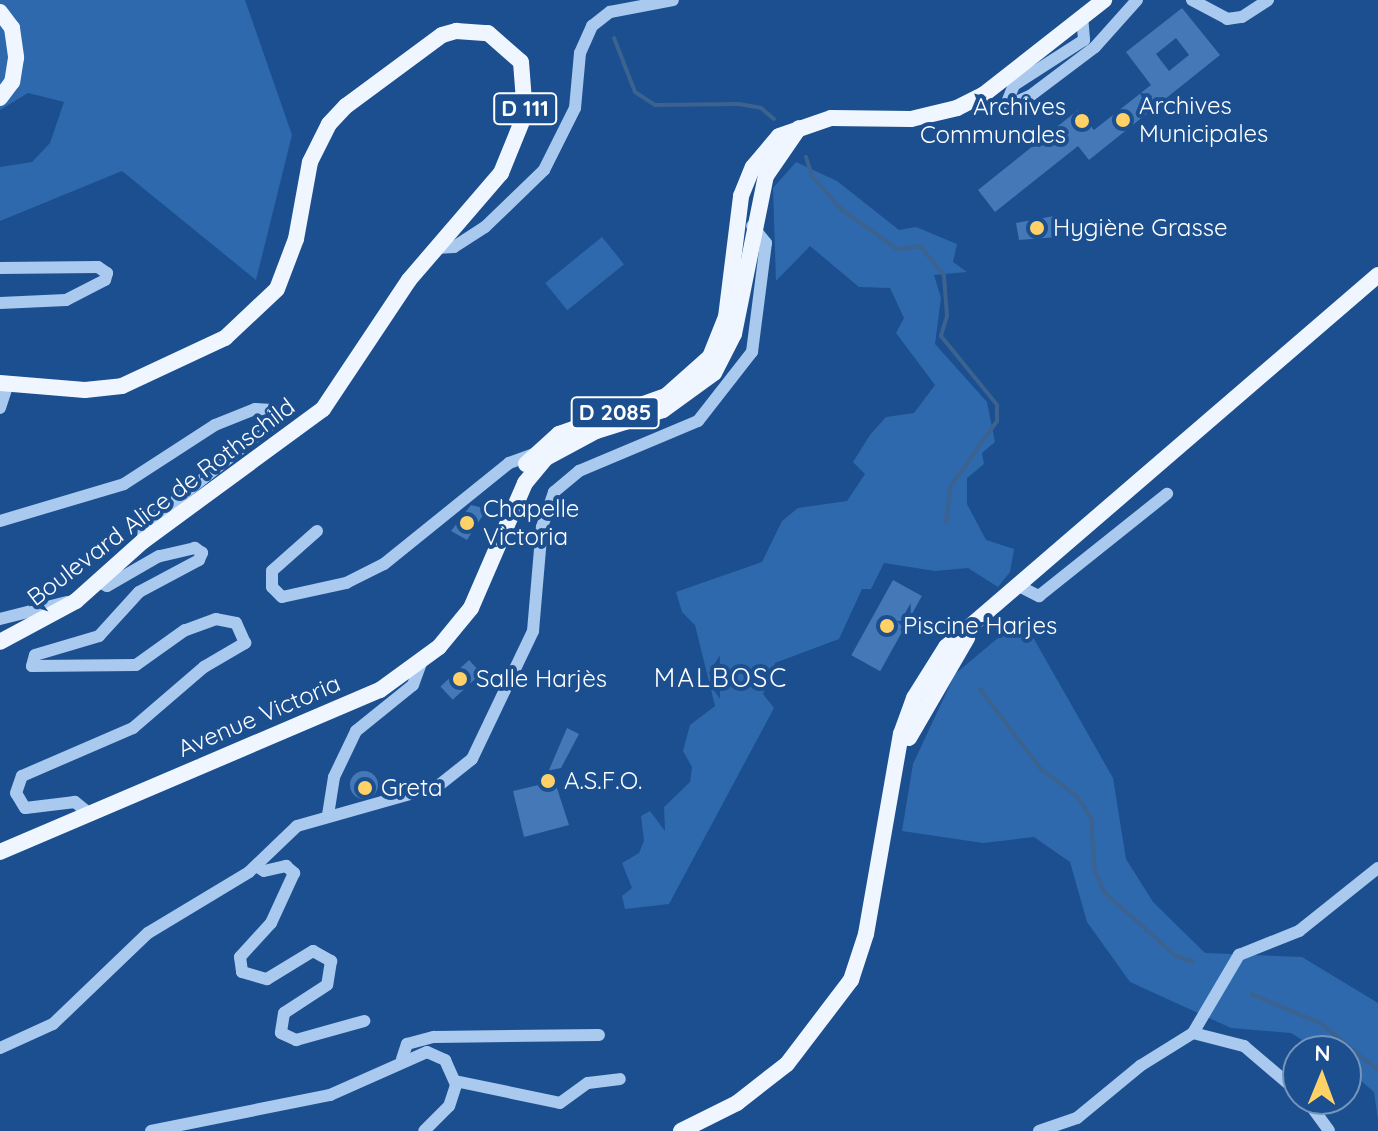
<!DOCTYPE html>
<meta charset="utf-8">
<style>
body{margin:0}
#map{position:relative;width:1378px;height:1131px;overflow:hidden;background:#1b4f8f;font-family:Quicksand,sans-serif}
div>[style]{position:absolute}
.green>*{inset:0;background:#2e69ad;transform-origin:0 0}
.stream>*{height:4px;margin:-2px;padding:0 2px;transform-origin:2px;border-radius:2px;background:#3c6290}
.building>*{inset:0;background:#4478b7;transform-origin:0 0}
.round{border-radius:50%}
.minor>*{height:12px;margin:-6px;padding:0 6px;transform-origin:6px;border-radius:6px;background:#a9c9ee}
.major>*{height:16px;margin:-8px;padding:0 8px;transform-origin:8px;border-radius:8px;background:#f0f6ff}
.dots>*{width:22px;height:22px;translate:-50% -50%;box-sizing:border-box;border:4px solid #1b4f8f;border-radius:50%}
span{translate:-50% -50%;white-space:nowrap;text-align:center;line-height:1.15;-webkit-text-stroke:8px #1b4f8f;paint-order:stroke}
.shield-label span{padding:2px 6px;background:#1b4f8f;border:2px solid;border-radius:6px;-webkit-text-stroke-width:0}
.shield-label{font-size:22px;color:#fff;font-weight:700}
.poi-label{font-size:24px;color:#fff}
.left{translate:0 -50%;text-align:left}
.right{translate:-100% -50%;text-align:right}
.street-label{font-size:24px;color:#fff}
.neighbourhood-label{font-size:26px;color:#fff;letter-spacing:2px}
.north{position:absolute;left:1282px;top:1035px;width:80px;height:80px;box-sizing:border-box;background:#1b4f8f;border:2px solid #7695bc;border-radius:50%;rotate:1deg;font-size:22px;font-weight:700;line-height:32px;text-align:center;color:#fff}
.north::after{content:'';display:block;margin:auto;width:28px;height:36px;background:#ffd166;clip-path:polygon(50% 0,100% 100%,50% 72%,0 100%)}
</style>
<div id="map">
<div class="green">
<div style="clip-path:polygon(0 0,245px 0,292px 135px,256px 280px,122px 171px,0 221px,0 167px,32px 162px,50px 143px,64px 102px,28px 93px,0 110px)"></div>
<div style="clip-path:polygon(796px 162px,837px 181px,899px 230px,916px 227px,957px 244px,953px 262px,967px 272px,934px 275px,941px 298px,935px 344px,987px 402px,995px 442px,982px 453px,984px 464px,967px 478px,967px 504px,986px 540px,1014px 549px,1010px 572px,998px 587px,968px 568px,935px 571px,884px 563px,871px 589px,862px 589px,839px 639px,775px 663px,763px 694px,774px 708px,669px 904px,625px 909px,622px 896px,632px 888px,622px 863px,639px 853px,644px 841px,641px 816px,650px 811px,665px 831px,664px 807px,690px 782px,692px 767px,683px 751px,690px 725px,715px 706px,695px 625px,682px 612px,676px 592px,762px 562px,782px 521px,798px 508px,847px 501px,865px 474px,853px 462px,870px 435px,886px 417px,914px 413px,935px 385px,896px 333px,904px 318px,890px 288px,859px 287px,810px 246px,776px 281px,773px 188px)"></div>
<div style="left:602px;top:237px;width:35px;height:73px;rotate:51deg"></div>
<div style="clip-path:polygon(1022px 618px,1113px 778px,1126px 859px,1153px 902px,1205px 953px,1302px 957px,1378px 1003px,1378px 1120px,1374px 1092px,1346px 1068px,1346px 1051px,1320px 1051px,1291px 1033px,1231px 1028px,1130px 982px,1087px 922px,1070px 862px,1034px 837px,983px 843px,902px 831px,913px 764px,955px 674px)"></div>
</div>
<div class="stream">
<div style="left:614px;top:38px;width:58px;rotate:68.7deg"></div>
<div style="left:635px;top:92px;width:24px;rotate:33deg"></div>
<div style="left:655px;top:105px;width:84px;rotate:-0.7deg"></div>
<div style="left:739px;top:104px;width:22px;rotate:10deg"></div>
<div style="left:761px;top:108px;width:17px;rotate:40deg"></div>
<div style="left:806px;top:157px;width:20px;rotate:72deg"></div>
<div style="left:812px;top:176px;width:44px;rotate:48.7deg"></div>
<div style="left:841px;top:209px;width:69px;rotate:35.5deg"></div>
<div style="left:897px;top:249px;width:23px;rotate:-7deg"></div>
<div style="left:920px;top:246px;width:38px;rotate:51deg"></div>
<div style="left:944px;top:276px;width:40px;rotate:85.7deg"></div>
<div style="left:947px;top:316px;width:21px;rotate:107deg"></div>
<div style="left:941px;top:336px;width:89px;rotate:50.9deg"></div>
<div style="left:997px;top:405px;width:16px;rotate:90deg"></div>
<div style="left:997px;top:421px;width:81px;rotate:125.5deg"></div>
<div style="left:950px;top:487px;width:36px;rotate:96deg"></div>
<div style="left:980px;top:689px;width:101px;rotate:52.7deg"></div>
<div style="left:1041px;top:769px;width:45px;rotate:36.9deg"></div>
<div style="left:1077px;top:796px;width:26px;rotate:58deg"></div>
<div style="left:1091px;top:818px;width:54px;rotate:85.8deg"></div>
<div style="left:1095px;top:872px;width:23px;rotate:65deg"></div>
<div style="left:1105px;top:893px;width:95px;rotate:41.6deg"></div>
<div style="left:1176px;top:956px;width:18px;rotate:19deg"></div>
<div style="left:1251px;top:994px;width:75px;rotate:22.8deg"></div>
<div style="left:1320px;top:1023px;width:75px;rotate:39deg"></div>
</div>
<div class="building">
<div style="clip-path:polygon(evenodd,1182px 8px,1220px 55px,1089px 160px,1078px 146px,995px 212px,978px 190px,1078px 110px,1094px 130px,1151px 85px,1126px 52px,1182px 8px,1176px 38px,1189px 55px,1169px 71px,1156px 54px,1176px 38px)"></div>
<div style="clip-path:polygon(1054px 216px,1058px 237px,1019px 240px,1016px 223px)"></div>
<div style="clip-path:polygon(471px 505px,483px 508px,483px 515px,467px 540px,451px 531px)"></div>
<div style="left:893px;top:580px;width:33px;height:86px;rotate:29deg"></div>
<div style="left:469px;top:660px;width:18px;height:39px;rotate:47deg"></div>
<div style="clip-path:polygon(567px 728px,579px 734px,561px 768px,551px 770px,569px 825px,524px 837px,513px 791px,543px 784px)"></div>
<div class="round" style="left:350px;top:771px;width:28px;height:28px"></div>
</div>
<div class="minor">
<div style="left:1192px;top:0;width:40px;rotate:28deg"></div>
<div style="left:1227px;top:19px;width:15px;rotate:-8deg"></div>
<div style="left:1242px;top:17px;width:31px;rotate:-33deg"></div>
<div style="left:1082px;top:16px;width:24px;rotate:85deg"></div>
<div style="left:1084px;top:40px;width:83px;rotate:147.3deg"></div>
<div style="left:1014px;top:85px;width:24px;rotate:112deg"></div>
<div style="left:1005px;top:107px;width:27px;rotate:-24deg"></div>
<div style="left:1030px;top:96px;width:81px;rotate:-37deg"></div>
<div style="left:1095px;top:47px;width:63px;rotate:-48.2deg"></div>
<div style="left:435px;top:248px;width:19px;rotate:-3deg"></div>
<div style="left:454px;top:247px;width:37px;rotate:-33deg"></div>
<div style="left:485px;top:227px;width:82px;rotate:-44deg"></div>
<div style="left:544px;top:170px;width:69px;rotate:-63.4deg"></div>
<div style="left:575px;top:108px;width:55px;rotate:-84.8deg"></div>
<div style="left:580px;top:53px;width:30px;rotate:-66deg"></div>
<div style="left:592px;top:26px;width:23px;rotate:-38deg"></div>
<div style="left:610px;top:12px;width:64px;rotate:-10.8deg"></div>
<div style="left:0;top:268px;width:98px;rotate:-0.6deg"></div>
<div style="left:98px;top:267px;width:11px;rotate:34deg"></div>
<div style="left:107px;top:273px;width:7px;rotate:106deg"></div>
<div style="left:105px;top:280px;width:44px;rotate:152.9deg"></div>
<div style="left:66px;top:300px;width:66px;rotate:177.4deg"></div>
<div style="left:0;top:408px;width:25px;rotate:-72deg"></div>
<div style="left:0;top:521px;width:129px;rotate:-16.6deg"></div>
<div style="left:124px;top:484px;width:108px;rotate:-33deg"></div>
<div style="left:215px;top:425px;width:43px;rotate:-21.8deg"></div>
<div style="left:255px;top:409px;width:18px;rotate:3deg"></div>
<div style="left:273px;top:410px;width:15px;rotate:101deg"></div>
<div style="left:270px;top:425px;width:161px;rotate:141.3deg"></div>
<div style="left:144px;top:526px;width:15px;rotate:94deg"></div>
<div style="left:317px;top:531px;width:60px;rotate:138.4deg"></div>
<div style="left:272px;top:571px;width:16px;rotate:90deg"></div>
<div style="left:272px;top:587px;width:14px;rotate:45deg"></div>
<div style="left:282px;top:597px;width:66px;rotate:-12.3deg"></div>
<div style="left:346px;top:583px;width:42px;rotate:-26.6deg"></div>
<div style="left:384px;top:564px;width:161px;rotate:-38.9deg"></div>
<div style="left:509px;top:463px;width:29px;rotate:-20deg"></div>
<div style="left:1017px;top:585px;width:25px;rotate:27deg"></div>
<div style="left:1039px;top:596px;width:164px;rotate:-38.6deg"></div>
<div style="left:0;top:619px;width:69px;rotate:-14.2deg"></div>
<div style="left:91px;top:815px;width:21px;rotate:-141deg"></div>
<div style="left:75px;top:802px;width:50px;rotate:173.2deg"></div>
<div style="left:25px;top:808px;width:17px;rotate:-121deg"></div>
<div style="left:16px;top:793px;width:18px;rotate:-71deg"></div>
<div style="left:22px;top:776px;width:121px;rotate:-23.4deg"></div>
<div style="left:133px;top:728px;width:94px;rotate:-40.7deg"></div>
<div style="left:204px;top:667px;width:48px;rotate:-30.3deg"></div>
<div style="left:245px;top:643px;width:22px;rotate:-114deg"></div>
<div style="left:236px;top:623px;width:20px;rotate:-169deg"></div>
<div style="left:216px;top:619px;width:33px;rotate:160deg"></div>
<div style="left:185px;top:630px;width:60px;rotate:144.5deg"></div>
<div style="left:136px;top:665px;width:104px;rotate:179.4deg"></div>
<div style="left:32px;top:666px;width:11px;rotate:-75deg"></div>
<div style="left:35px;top:655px;width:67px;rotate:-16.5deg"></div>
<div style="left:99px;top:636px;width:59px;rotate:-47.7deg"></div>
<div style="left:139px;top:592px;width:68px;rotate:-28.1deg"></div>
<div style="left:199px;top:560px;width:8px;rotate:-67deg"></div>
<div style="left:202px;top:553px;width:9px;rotate:-144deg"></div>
<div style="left:195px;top:548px;width:37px;rotate:167deg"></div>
<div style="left:159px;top:556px;width:60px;rotate:150deg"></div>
<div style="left:107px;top:586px;width:10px;rotate:-151deg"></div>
<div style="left:328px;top:815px;width:38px;rotate:-81deg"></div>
<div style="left:334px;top:777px;width:51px;rotate:-64.4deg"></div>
<div style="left:356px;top:731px;width:73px;rotate:-38.9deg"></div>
<div style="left:413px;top:685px;width:23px;rotate:-70deg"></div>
<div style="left:256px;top:866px;width:9px;rotate:32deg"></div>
<div style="left:264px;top:871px;width:23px;rotate:-13deg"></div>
<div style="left:286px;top:866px;width:11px;rotate:41deg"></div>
<div style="left:294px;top:873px;width:55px;rotate:114.7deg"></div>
<div style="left:271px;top:923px;width:46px;rotate:132.4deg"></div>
<div style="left:240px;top:957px;width:15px;rotate:82deg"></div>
<div style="left:242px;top:972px;width:26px;rotate:16deg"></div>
<div style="left:267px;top:979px;width:54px;rotate:-31.3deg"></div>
<div style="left:313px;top:951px;width:21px;rotate:29deg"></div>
<div style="left:331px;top:961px;width:24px;rotate:99deg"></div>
<div style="left:327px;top:985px;width:51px;rotate:146.9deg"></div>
<div style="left:284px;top:1013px;width:20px;rotate:99deg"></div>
<div style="left:281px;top:1033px;width:17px;rotate:25deg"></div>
<div style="left:296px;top:1040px;width:71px;rotate:-15.6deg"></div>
<div style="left:1193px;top:1033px;width:53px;rotate:14.3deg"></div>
<div style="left:1244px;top:1046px;width:71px;rotate:40.4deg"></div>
<div style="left:0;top:1048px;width:58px;rotate:-24.4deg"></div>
<div style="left:53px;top:1024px;width:132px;rotate:-43.8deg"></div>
<div style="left:148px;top:933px;width:118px;rotate:-31.1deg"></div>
<div style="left:249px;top:872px;width:66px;rotate:-43.8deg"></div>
<div style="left:297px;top:826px;width:147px;rotate:-15.8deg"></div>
<div style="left:438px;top:786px;width:43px;rotate:-38.5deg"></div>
<div style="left:472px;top:759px;width:142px;rotate:-64.5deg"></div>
<div style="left:533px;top:631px;width:104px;rotate:-85.1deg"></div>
<div style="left:542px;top:527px;width:37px;rotate:-71deg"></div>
<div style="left:554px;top:492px;width:33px;rotate:-40deg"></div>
<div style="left:579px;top:471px;width:129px;rotate:-22.8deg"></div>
<div style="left:698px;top:421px;width:88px;rotate:-52deg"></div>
<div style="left:752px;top:352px;width:110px;rotate:-82.7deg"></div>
<div style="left:766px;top:243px;width:22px;rotate:-129deg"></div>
<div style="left:402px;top:1059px;width:16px;rotate:-72deg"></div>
<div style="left:407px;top:1044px;width:28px;rotate:-15deg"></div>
<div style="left:434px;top:1037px;width:165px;rotate:-0.7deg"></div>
<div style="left:455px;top:1081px;width:107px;rotate:11.8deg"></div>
<div style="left:560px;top:1103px;width:34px;rotate:-36deg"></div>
<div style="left:588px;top:1083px;width:32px;rotate:-7deg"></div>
<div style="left:1306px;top:1099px;width:39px;rotate:54deg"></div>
<div style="left:151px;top:1131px;width:183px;rotate:-11.4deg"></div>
<div style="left:330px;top:1095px;width:106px;rotate:-23.9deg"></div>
<div style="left:427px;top:1052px;width:20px;rotate:24deg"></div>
<div style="left:445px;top:1060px;width:27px;rotate:66deg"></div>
<div style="left:456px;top:1085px;width:22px;rotate:108deg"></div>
<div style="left:449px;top:1106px;width:35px;rotate:135deg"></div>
<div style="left:1039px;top:1131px;width:40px;rotate:-18.9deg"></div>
<div style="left:1077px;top:1118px;width:82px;rotate:-39.5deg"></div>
<div style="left:1140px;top:1066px;width:62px;rotate:-31.9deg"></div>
<div style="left:1193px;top:1033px;width:91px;rotate:-59.5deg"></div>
<div style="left:1239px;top:955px;width:65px;rotate:-21.8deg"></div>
<div style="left:1299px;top:931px;width:101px;rotate:-38.6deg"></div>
</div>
<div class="major">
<div style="left:0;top:12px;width:20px;rotate:53deg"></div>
<div style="left:12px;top:28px;width:30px;rotate:82deg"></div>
<div style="left:16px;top:58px;width:24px;rotate:99deg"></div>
<div style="left:12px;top:82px;width:20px;rotate:127deg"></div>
<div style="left:0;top:383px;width:85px;rotate:4.7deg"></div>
<div style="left:85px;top:390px;width:37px;rotate:-6deg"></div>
<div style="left:122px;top:386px;width:114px;rotate:-25deg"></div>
<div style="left:225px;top:338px;width:71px;rotate:-43.3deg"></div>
<div style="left:277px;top:289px;width:53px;rotate:-69.2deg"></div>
<div style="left:296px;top:239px;width:78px;rotate:-79.7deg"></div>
<div style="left:310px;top:162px;width:42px;rotate:-63.4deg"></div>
<div style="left:329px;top:124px;width:25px;rotate:-47deg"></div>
<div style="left:346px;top:106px;width:119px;rotate:-36.5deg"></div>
<div style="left:442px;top:35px;width:15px;rotate:-16deg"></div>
<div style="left:456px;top:31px;width:32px;rotate:4deg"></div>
<div style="left:488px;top:33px;width:44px;rotate:41.3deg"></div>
<div style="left:521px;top:62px;width:52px;rotate:85.6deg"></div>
<div style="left:525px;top:114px;width:64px;rotate:112.1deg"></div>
<div style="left:501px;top:173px;width:141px;rotate:130.7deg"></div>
<div style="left:409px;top:280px;width:155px;rotate:123.7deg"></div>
<div style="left:323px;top:409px;width:223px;rotate:143.7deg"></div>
<div style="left:143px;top:541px;width:90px;rotate:138.2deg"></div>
<div style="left:76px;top:601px;width:86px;rotate:151.7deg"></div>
<div style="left:526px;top:464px;width:45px;rotate:-42.3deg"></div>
<div style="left:559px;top:434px;width:114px;rotate:-19.6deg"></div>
<div style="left:666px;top:396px;width:59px;rotate:-41.6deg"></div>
<div style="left:710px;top:357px;width:43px;rotate:-68.2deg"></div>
<div style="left:726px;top:317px;width:122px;rotate:-82.9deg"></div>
<div style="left:741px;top:196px;width:31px;rotate:-68deg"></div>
<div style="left:753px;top:167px;width:40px;rotate:-50deg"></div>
<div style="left:779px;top:136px;width:55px;rotate:-19.1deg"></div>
<div style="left:831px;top:118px;width:80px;rotate:0.7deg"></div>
<div style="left:911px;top:119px;width:47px;rotate:-13.4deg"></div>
<div style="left:957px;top:108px;width:29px;rotate:-27deg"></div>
<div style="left:983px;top:95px;width:154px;rotate:-38.1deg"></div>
<div style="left:909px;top:738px;width:116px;rotate:-59.9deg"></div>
<div style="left:0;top:852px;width:413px;rotate:-23.1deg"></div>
<div style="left:380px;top:690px;width:73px;rotate:-36.1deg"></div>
<div style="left:439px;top:647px;width:50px;rotate:-50.6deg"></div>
<div style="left:471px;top:608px;width:136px;rotate:-66.6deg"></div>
<div style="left:525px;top:483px;width:33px;rotate:-50deg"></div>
<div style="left:546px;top:458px;width:57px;rotate:-28.4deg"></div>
<div style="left:596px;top:431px;width:70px;rotate:-17.4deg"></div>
<div style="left:663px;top:410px;width:63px;rotate:-36deg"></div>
<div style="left:714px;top:373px;width:44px;rotate:-62.9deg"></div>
<div style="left:734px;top:334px;width:161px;rotate:-78.6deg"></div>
<div style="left:766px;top:176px;width:58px;rotate:-55.5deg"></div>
<div style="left:681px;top:1131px;width:63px;rotate:-26.6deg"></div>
<div style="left:737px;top:1103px;width:63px;rotate:-38deg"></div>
<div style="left:787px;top:1064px;width:106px;rotate:-52.7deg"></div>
<div style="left:851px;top:980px;width:48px;rotate:-71.9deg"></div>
<div style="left:866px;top:934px;width:203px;rotate:-80.1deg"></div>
<div style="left:901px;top:734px;width:38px;rotate:-70deg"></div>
<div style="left:914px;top:698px;width:60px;rotate:-57.9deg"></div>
<div style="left:946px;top:647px;width:570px;rotate:-40.73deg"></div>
</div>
<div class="dots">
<div style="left:1123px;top:120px;background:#ffd166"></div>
<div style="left:1082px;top:121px;background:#ffd166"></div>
<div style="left:1037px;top:228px;background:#ffd166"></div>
<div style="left:467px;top:523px;background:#ffd166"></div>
<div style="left:887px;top:626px;background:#ffd166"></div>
<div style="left:460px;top:679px;background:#ffd166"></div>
<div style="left:548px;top:781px;background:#ffd166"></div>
<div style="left:365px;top:788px;background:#ffd166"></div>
</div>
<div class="shield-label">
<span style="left:525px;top:109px">D 111</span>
<span style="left:615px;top:413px">D 2085</span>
</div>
<div class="poi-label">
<span class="left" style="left:1139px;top:120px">Archives<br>Municipales</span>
<span class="right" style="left:1066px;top:121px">Archives<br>Communales</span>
<span class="left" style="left:1053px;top:228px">Hygiène Grasse</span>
<span class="left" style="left:483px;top:523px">Chapelle<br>Victoria</span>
<span class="left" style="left:903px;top:626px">Piscine Harjes</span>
<span class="left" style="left:476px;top:679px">Salle Harjès</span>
<span class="left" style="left:564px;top:781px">A.S.F.O.</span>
<span class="left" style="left:381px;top:788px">Greta</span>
</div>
<div class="street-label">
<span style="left:161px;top:502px;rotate:-37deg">Boulevard Alice de Rothschild</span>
<span style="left:259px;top:716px;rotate:-23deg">Avenue Victoria</span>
</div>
<div class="neighbourhood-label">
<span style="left:721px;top:678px">MALBOSC</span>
</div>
<div class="north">N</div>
</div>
